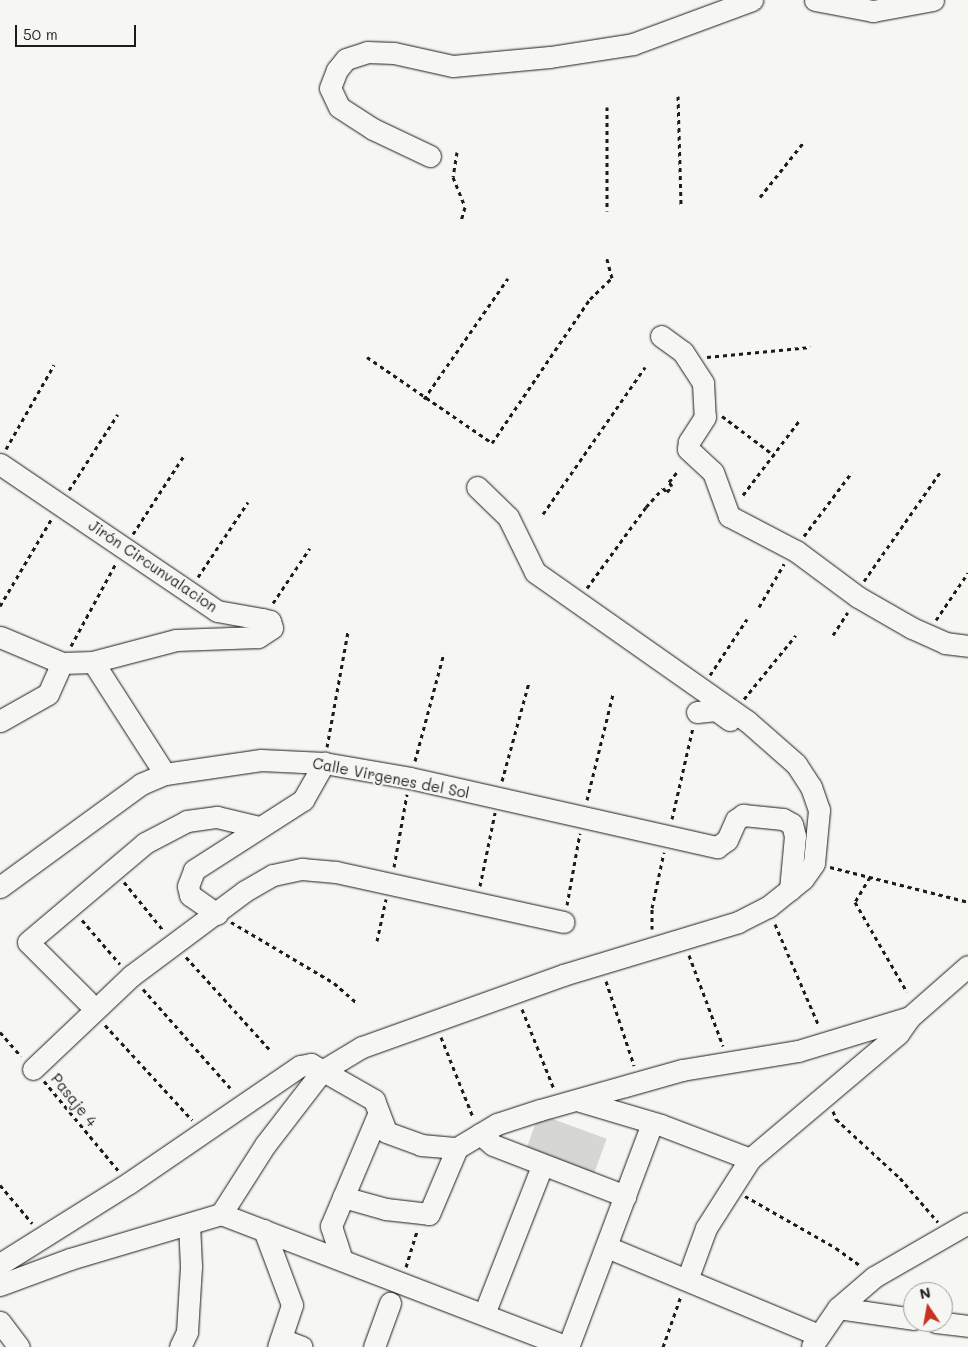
<!DOCTYPE html>
<meta charset="utf-8">
<style>
body{margin:0}
#map{position:relative;width:968px;height:1347px;overflow:hidden;background:#f6f6f2;font-family:Mali,sans-serif}
div>[style]{position:absolute}
.green>*{inset:0;background:#d6d6d2;transform-origin:0 0}
.path>*{height:3px;margin-top:-1.5px;transform-origin:0;background:repeating-linear-gradient(90deg,#1c1c1c 0 4px,transparent 0 8px)}
.roads{filter:drop-shadow(0 0 1px #1c1c1c) drop-shadow(0 0 1px #1c1c1c)}
.minor>*{height:21px;margin:-10.5px;padding:0 10.5px;transform-origin:10.5px;border-radius:10.5px;background:#f6f6f2}
span{translate:-50% -50%;white-space:nowrap;text-align:center;line-height:1.15;-webkit-text-stroke:4.5px #f6f6f2;paint-order:stroke}
.street-label{font-size:15px;color:#1c1c1c}
.north{position:absolute;left:903px;top:1282px;width:50px;height:50px;box-sizing:border-box;background:#f6f6f2;border:1px solid #9f9f9c;border-radius:50%;rotate:348deg;font-size:14px;font-weight:700;line-height:20px;text-align:center;color:#1c1c1c}
.north::after{content:'';display:block;margin:auto;width:18px;height:22px;background:#c8321e;clip-path:polygon(50% 0,100% 100%,50% 72%,0 100%)}
.scale{position:absolute;left:15px;top:25px;width:121px;height:22px;box-sizing:border-box;border:2px solid #1c1c1c;border-top:0;padding-left:6px;font-size:15px;line-height:18px;white-space:nowrap;color:#1c1c1c;-webkit-text-stroke:4px #f6f6f2;paint-order:stroke}
</style>
<div id="map">
<div class="green">
<div style="left:539px;top:1114px;width:72px;height:40px;rotate:20deg"></div>
</div>
<div class="path">
<div style="left:678px;top:96px;width:110px;rotate:88.4deg"></div>
<div style="left:607px;top:107px;width:104px;rotate:90deg"></div>
<div style="left:457px;top:152px;width:25px;rotate:99deg"></div>
<div style="left:453px;top:177px;width:32px;rotate:68deg"></div>
<div style="left:465px;top:207px;width:15px;rotate:106deg"></div>
<div style="left:760px;top:197px;width:69px;rotate:-51.5deg"></div>
<div style="left:367px;top:357px;width:152px;rotate:34.5deg"></div>
<div style="left:492px;top:443px;width:174px;rotate:-55.8deg"></div>
<div style="left:590px;top:299px;width:30px;rotate:-44deg"></div>
<div style="left:612px;top:278px;width:20px;rotate:-105deg"></div>
<div style="left:707px;top:357px;width:104px;rotate:-5.5deg"></div>
<div style="left:424px;top:399px;width:147px;rotate:-55.2deg"></div>
<div style="left:722px;top:416px;width:66px;rotate:37deg"></div>
<div style="left:6px;top:449px;width:97px;rotate:-60.3deg"></div>
<div style="left:69px;top:490px;width:90px;rotate:-57.2deg"></div>
<div style="left:743px;top:495px;width:93px;rotate:-52.9deg"></div>
<div style="left:543px;top:514px;width:179px;rotate:-55.2deg"></div>
<div style="left:133px;top:534px;width:92px;rotate:-57deg"></div>
<div style="left:804px;top:536px;width:80px;rotate:-53.1deg"></div>
<div style="left:198px;top:577px;width:90px;rotate:-56.3deg"></div>
<div style="left:864px;top:581px;width:134px;rotate:-55deg"></div>
<div style="left:587px;top:588px;width:100px;rotate:-53.9deg"></div>
<div style="left:646px;top:507px;width:25px;rotate:-48deg"></div>
<div style="left:663px;top:488px;width:6px;rotate:45deg"></div>
<div style="left:667px;top:492px;width:8px;rotate:-50deg"></div>
<div style="left:672px;top:486px;width:5px;rotate:-127deg"></div>
<div style="left:669px;top:482px;width:13px;rotate:-51deg"></div>
<div style="left:273px;top:603px;width:66px;rotate:-56.1deg"></div>
<div style="left:0;top:606px;width:102px;rotate:-59.4deg"></div>
<div style="left:759px;top:607px;width:50px;rotate:-59.8deg"></div>
<div style="left:936px;top:620px;width:57px;rotate:-55.8deg"></div>
<div style="left:833px;top:635px;width:27px;rotate:-57deg"></div>
<div style="left:71px;top:646px;width:94px;rotate:-61.5deg"></div>
<div style="left:710px;top:675px;width:67px;rotate:-56.5deg"></div>
<div style="left:744px;top:699px;width:82px;rotate:-50.9deg"></div>
<div style="left:327px;top:747px;width:117px;rotate:-79.7deg"></div>
<div style="left:415px;top:761px;width:112px;rotate:-75deg"></div>
<div style="left:502px;top:781px;width:103px;rotate:-74.7deg"></div>
<div style="left:587px;top:800px;width:109px;rotate:-76.2deg"></div>
<div style="left:672px;top:819px;width:94px;rotate:-77.1deg"></div>
<div style="left:394px;top:867px;width:74px;rotate:-79.9deg"></div>
<div style="left:830px;top:867px;width:142px;rotate:14.2deg"></div>
<div style="left:870px;top:877px;width:29px;rotate:121deg"></div>
<div style="left:855px;top:902px;width:104px;rotate:60deg"></div>
<div style="left:124px;top:882px;width:62px;rotate:50.9deg"></div>
<div style="left:480px;top:886px;width:75px;rotate:-78.4deg"></div>
<div style="left:567px;top:905px;width:73px;rotate:-79.8deg"></div>
<div style="left:82px;top:920px;width:58px;rotate:49.2deg"></div>
<div style="left:231px;top:922px;width:120px;rotate:30.6deg"></div>
<div style="left:334px;top:983px;width:29px;rotate:41deg"></div>
<div style="left:775px;top:924px;width:111px;rotate:66.7deg"></div>
<div style="left:652px;top:929px;width:21px;rotate:-90deg"></div>
<div style="left:652px;top:908px;width:57px;rotate:-77.9deg"></div>
<div style="left:377px;top:941px;width:43px;rotate:-77.9deg"></div>
<div style="left:689px;top:955px;width:97px;rotate:69.5deg"></div>
<div style="left:186px;top:957px;width:124px;rotate:47.9deg"></div>
<div style="left:606px;top:981px;width:89px;rotate:71.6deg"></div>
<div style="left:143px;top:989px;width:136px;rotate:48.6deg"></div>
<div style="left:522px;top:1009px;width:86px;rotate:68.2deg"></div>
<div style="left:105px;top:1025px;width:129px;rotate:47.5deg"></div>
<div style="left:0;top:1032px;width:32px;rotate:49deg"></div>
<div style="left:441px;top:1037px;width:86px;rotate:68.2deg"></div>
<div style="left:44px;top:1081px;width:116px;rotate:50.3deg"></div>
<div style="left:833px;top:1111px;width:9px;rotate:69deg"></div>
<div style="left:836px;top:1119px;width:87px;rotate:42.7deg"></div>
<div style="left:900px;top:1178px;width:58px;rotate:49.2deg"></div>
<div style="left:0;top:1185px;width:50px;rotate:49.9deg"></div>
<div style="left:745px;top:1196px;width:105px;rotate:29.7deg"></div>
<div style="left:836px;top:1248px;width:29px;rotate:36deg"></div>
<div style="left:406px;top:1267px;width:39px;rotate:-73deg"></div>
<div style="left:663px;top:1347px;width:54px;rotate:-70.6deg"></div>
</div>
<div class="roads">
<div class="minor">
<div style="left:815px;top:0;width:59px;rotate:10.7deg"></div>
<div style="left:873px;top:11px;width:61px;rotate:-10.4deg"></div>
<div style="left:430px;top:156px;width:63px;rotate:-154.7deg"></div>
<div style="left:373px;top:129px;width:40px;rotate:-147.1deg"></div>
<div style="left:339px;top:107px;width:21px;rotate:-115deg"></div>
<div style="left:330px;top:88px;width:19px;rotate:-69deg"></div>
<div style="left:337px;top:70px;width:14px;rotate:-51deg"></div>
<div style="left:346px;top:59px;width:22px;rotate:-18deg"></div>
<div style="left:367px;top:52px;width:27px;rotate:2deg"></div>
<div style="left:394px;top:53px;width:60px;rotate:12.4deg"></div>
<div style="left:453px;top:66px;width:97px;rotate:-5.3deg"></div>
<div style="left:550px;top:57px;width:84px;rotate:-8.9deg"></div>
<div style="left:633px;top:44px;width:127px;rotate:-20.3deg"></div>
<div style="left:661px;top:336px;width:27px;rotate:36deg"></div>
<div style="left:683px;top:352px;width:37px;rotate:57deg"></div>
<div style="left:703px;top:383px;width:34px;rotate:87deg"></div>
<div style="left:705px;top:417px;width:30px;rotate:123deg"></div>
<div style="left:689px;top:442px;width:7px;rotate:98deg"></div>
<div style="left:688px;top:449px;width:34px;rotate:43deg"></div>
<div style="left:713px;top:472px;width:47px;rotate:70deg"></div>
<div style="left:729px;top:516px;width:76px;rotate:27.6deg"></div>
<div style="left:796px;top:551px;width:77px;rotate:36.6deg"></div>
<div style="left:858px;top:597px;width:62px;rotate:29.9deg"></div>
<div style="left:912px;top:628px;width:36px;rotate:24deg"></div>
<div style="left:945px;top:643px;width:23px;rotate:7deg"></div>
<div style="left:0;top:464px;width:262px;rotate:34.1deg"></div>
<div style="left:217px;top:611px;width:46px;rotate:10.1deg"></div>
<div style="left:262px;top:619px;width:8px;rotate:14deg"></div>
<div style="left:270px;top:621px;width:7px;rotate:74deg"></div>
<div style="left:272px;top:628px;width:17px;rotate:147deg"></div>
<div style="left:258px;top:637px;width:82px;rotate:177.9deg"></div>
<div style="left:176px;top:640px;width:86px;rotate:165.2deg"></div>
<div style="left:93px;top:662px;width:31px;rotate:178deg"></div>
<div style="left:62px;top:663px;width:67px;rotate:-157.2deg"></div>
<div style="left:93px;top:662px;width:133px;rotate:57.3deg"></div>
<div style="left:697px;top:712px;width:19px;rotate:-6deg"></div>
<div style="left:716px;top:710px;width:17px;rotate:36deg"></div>
<div style="left:0;top:721px;width:55px;rotate:-29.4deg"></div>
<div style="left:48px;top:694px;width:34px;rotate:-66deg"></div>
<div style="left:0;top:887px;width:175px;rotate:-36.1deg"></div>
<div style="left:141px;top:784px;width:26px;rotate:-23deg"></div>
<div style="left:165px;top:774px;width:97px;rotate:-8.3deg"></div>
<div style="left:261px;top:760px;width:63px;rotate:2.7deg"></div>
<div style="left:324px;top:763px;width:87px;rotate:9.9deg"></div>
<div style="left:410px;top:778px;width:315px;rotate:12.7deg"></div>
<div style="left:717px;top:847px;width:12px;rotate:-35deg"></div>
<div style="left:727px;top:840px;width:22px;rotate:-66deg"></div>
<div style="left:736px;top:820px;width:9px;rotate:-36deg"></div>
<div style="left:743px;top:815px;width:40px;rotate:5.7deg"></div>
<div style="left:783px;top:819px;width:10px;rotate:29deg"></div>
<div style="left:792px;top:824px;width:12px;rotate:76deg"></div>
<div style="left:795px;top:836px;width:54px;rotate:95.3deg"></div>
<div style="left:217px;top:914px;width:33px;rotate:-145deg"></div>
<div style="left:190px;top:895px;width:9px;rotate:-103deg"></div>
<div style="left:188px;top:886px;width:17px;rotate:-69deg"></div>
<div style="left:194px;top:870px;width:130px;rotate:-32.7deg"></div>
<div style="left:303px;top:800px;width:43px;rotate:-60.4deg"></div>
<div style="left:87px;top:1001px;width:83px;rotate:-135deg"></div>
<div style="left:28px;top:942px;width:153px;rotate:-40.2deg"></div>
<div style="left:145px;top:843px;width:47px;rotate:-27.6deg"></div>
<div style="left:187px;top:821px;width:30px;rotate:-8deg"></div>
<div style="left:217px;top:817px;width:43px;rotate:13.4deg"></div>
<div style="left:33px;top:1069px;width:135px;rotate:-43.5deg"></div>
<div style="left:131px;top:976px;width:142px;rotate:-36.7deg"></div>
<div style="left:245px;top:891px;width:32px;rotate:-30deg"></div>
<div style="left:273px;top:875px;width:30px;rotate:-12deg"></div>
<div style="left:302px;top:869px;width:34px;rotate:5deg"></div>
<div style="left:336px;top:872px;width:233px;rotate:12.4deg"></div>
<div style="left:580px;top:1101px;width:84px;rotate:16.5deg"></div>
<div style="left:661px;top:1125px;width:95px;rotate:20.9deg"></div>
<div style="left:480px;top:1134px;width:17px;rotate:40deg"></div>
<div style="left:493px;top:1145px;width:142px;rotate:21.1deg"></div>
<div style="left:343px;top:1197px;width:45px;rotate:15.6deg"></div>
<div style="left:386px;top:1209px;width:43px;rotate:6.6deg"></div>
<div style="left:429px;top:1214px;width:72px;rotate:-67deg"></div>
<div style="left:221px;top:1214px;width:82px;rotate:-57.5deg"></div>
<div style="left:265px;top:1145px;width:93px;rotate:-52.4deg"></div>
<div style="left:322px;top:1071px;width:47px;rotate:-31deg"></div>
<div style="left:362px;top:1047px;width:214px;rotate:-19.7deg"></div>
<div style="left:563px;top:975px;width:183px;rotate:-16.8deg"></div>
<div style="left:738px;top:922px;width:34px;rotate:-27deg"></div>
<div style="left:768px;top:907px;width:45px;rotate:-38.7deg"></div>
<div style="left:803px;top:879px;width:19px;rotate:-55deg"></div>
<div style="left:814px;top:863px;width:53px;rotate:-84.6deg"></div>
<div style="left:819px;top:810px;width:24px;rotate:-109deg"></div>
<div style="left:811px;top:787px;width:27px;rotate:-123deg"></div>
<div style="left:796px;top:764px;width:65px;rotate:-138.7deg"></div>
<div style="left:747px;top:721px;width:259px;rotate:-144.9deg"></div>
<div style="left:535px;top:572px;width:61px;rotate:-116.1deg"></div>
<div style="left:508px;top:517px;width:43px;rotate:-135.9deg"></div>
<div style="left:264px;top:1230px;width:80px;rotate:69.5deg"></div>
<div style="left:292px;top:1305px;width:44px;rotate:108.4deg"></div>
<div style="left:607px;top:1247px;width:229px;rotate:22.6deg"></div>
<div style="left:342px;top:1260px;width:36px;rotate:-108deg"></div>
<div style="left:331px;top:1226px;width:121px;rotate:-67.1deg"></div>
<div style="left:0;top:1264px;width:152px;rotate:-32.1deg"></div>
<div style="left:129px;top:1183px;width:207px;rotate:-34.4deg"></div>
<div style="left:300px;top:1066px;width:11px;rotate:-10deg"></div>
<div style="left:311px;top:1064px;width:73px;rotate:29.7deg"></div>
<div style="left:374px;top:1100px;width:34px;rotate:69deg"></div>
<div style="left:386px;top:1132px;width:37px;rotate:20deg"></div>
<div style="left:421px;top:1145px;width:36px;rotate:5deg"></div>
<div style="left:457px;top:1148px;width:47px;rotate:-31deg"></div>
<div style="left:497px;top:1124px;width:45px;rotate:-18deg"></div>
<div style="left:540px;top:1110px;width:148px;rotate:-15.7deg"></div>
<div style="left:682px;top:1070px;width:118px;rotate:-9.3deg"></div>
<div style="left:798px;top:1051px;width:117px;rotate:-16.9deg"></div>
<div style="left:910px;top:1017px;width:77px;rotate:-41.3deg"></div>
<div style="left:687px;top:1280px;width:55px;rotate:-69.9deg"></div>
<div style="left:706px;top:1228px;width:82px;rotate:-57.5deg"></div>
<div style="left:750px;top:1159px;width:194px;rotate:-40.2deg"></div>
<div style="left:898px;top:1034px;width:21px;rotate:-55deg"></div>
<div style="left:0;top:1285px;width:75px;rotate:-20.4deg"></div>
<div style="left:70px;top:1259px;width:158px;rotate:-16.6deg"></div>
<div style="left:221px;top:1214px;width:372px;rotate:21deg"></div>
<div style="left:838px;top:1308px;width:76px;rotate:8.3deg"></div>
<div style="left:484px;top:1314px;width:159px;rotate:-68.6deg"></div>
<div style="left:0;top:1322px;width:31px;rotate:53deg"></div>
<div style="left:936px;top:1322px;width:32px;rotate:7deg"></div>
<div style="left:281px;top:1339px;width:22px;rotate:21deg"></div>
<div style="left:812px;top:1346px;width:46px;rotate:-55.6deg"></div>
<div style="left:838px;top:1308px;width:48px;rotate:-40.7deg"></div>
<div style="left:874px;top:1277px;width:108px;rotate:-29.9deg"></div>
<div style="left:180px;top:1347px;width:17px;rotate:-65deg"></div>
<div style="left:187px;top:1332px;width:66px;rotate:-86.5deg"></div>
<div style="left:191px;top:1266px;width:42px;rotate:-92.7deg"></div>
<div style="left:374px;top:1347px;width:47px;rotate:-70deg"></div>
<div style="left:568px;top:1347px;width:239px;rotate:-69.4deg"></div>
</div>
</div>
<div class="street-label">
<span style="left:153px;top:566px;rotate:34deg">Jirón Circunvalacion</span>
<span style="left:391px;top:778px;rotate:11deg">Calle Virgenes del Sol</span>
<span style="left:74px;top:1100px;rotate:51deg">Pasaje 4</span>
</div>
<div class="north">N</div>
<div class="scale">50 m</div>
</div>
